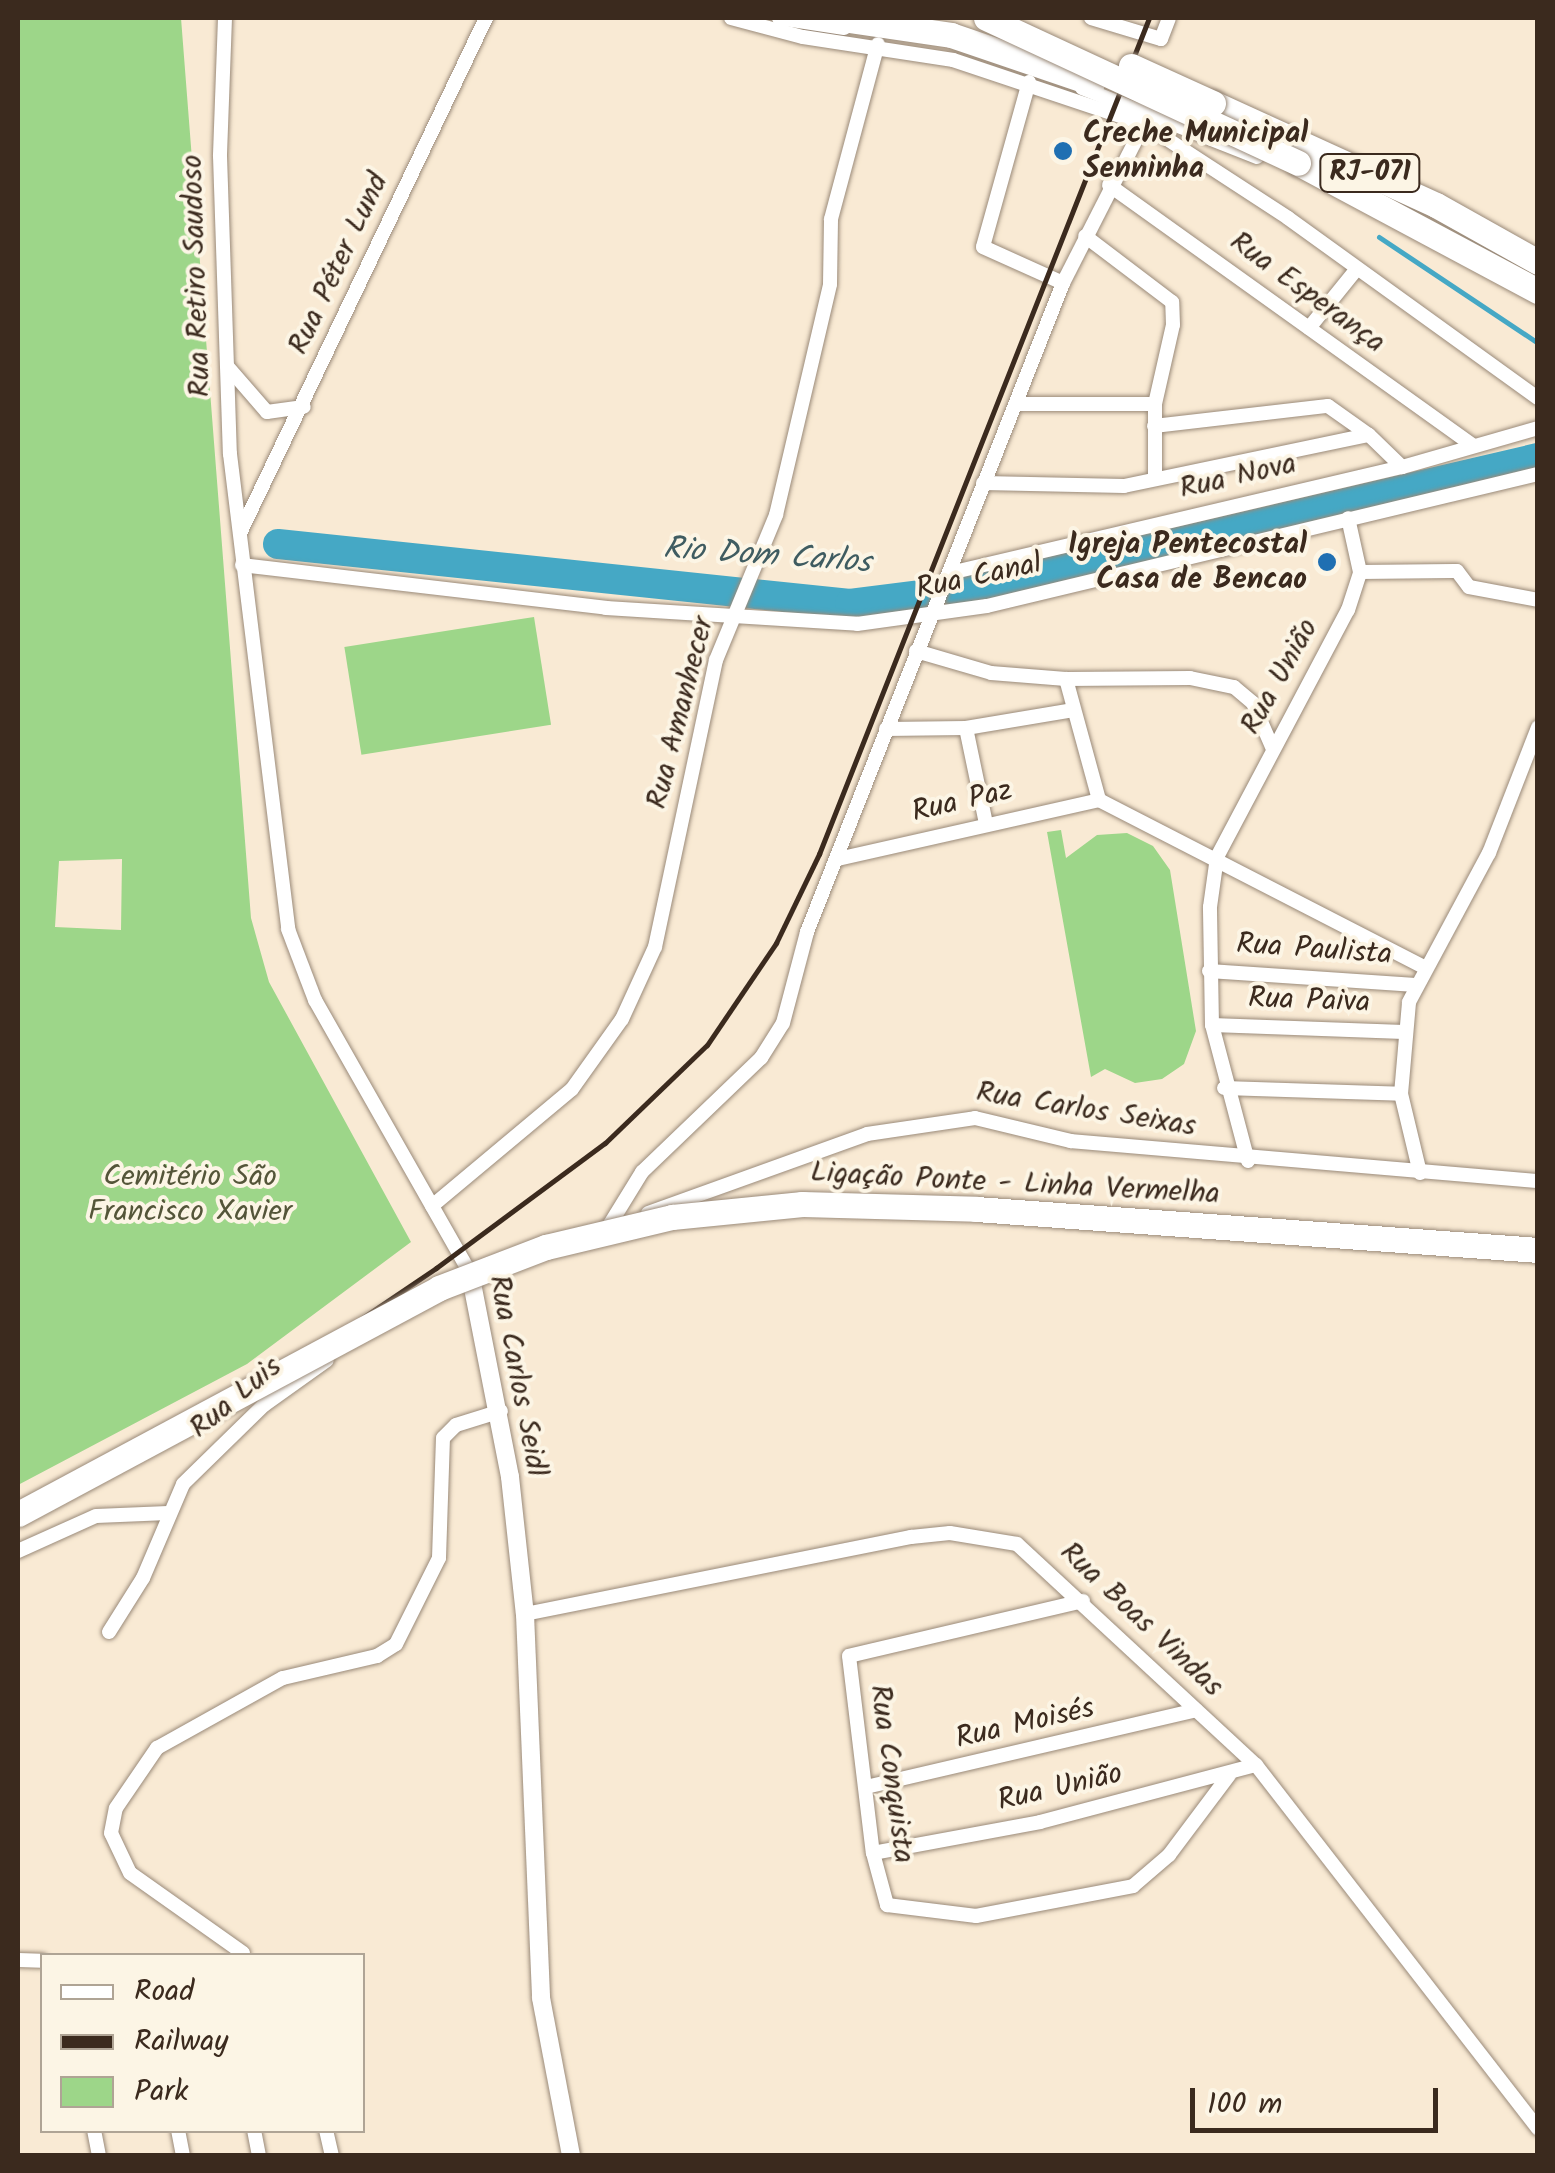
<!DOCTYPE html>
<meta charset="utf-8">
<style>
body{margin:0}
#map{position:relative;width:1555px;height:2173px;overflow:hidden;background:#f9ead4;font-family:Kalam,sans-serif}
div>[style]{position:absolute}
.green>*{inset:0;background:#9dd689;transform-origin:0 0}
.stream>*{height:5px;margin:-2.5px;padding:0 2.5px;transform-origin:2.5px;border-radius:2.5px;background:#45a8c5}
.river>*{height:30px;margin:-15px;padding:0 15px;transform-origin:15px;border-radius:15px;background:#45a8c5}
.roads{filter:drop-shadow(0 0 2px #9a8a79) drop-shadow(0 0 2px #9a8a79)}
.minor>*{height:14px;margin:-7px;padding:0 7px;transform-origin:7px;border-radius:7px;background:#fff}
.tertiary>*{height:18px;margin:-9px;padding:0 9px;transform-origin:9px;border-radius:9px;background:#fff}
.motorway>*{height:25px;margin:-12.5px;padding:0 12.5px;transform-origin:12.5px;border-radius:12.5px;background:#fff}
.rail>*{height:5px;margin:-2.5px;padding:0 2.5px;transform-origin:2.5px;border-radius:2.5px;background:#3b2a1e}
.bridges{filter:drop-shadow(0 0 2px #9a8a79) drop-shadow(0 0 2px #9a8a79)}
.motorway-bridge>*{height:25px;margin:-12.5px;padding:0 12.5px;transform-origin:12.5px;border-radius:12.5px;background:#fff}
.dots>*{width:28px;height:28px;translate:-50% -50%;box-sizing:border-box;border:5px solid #fcf5e5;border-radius:50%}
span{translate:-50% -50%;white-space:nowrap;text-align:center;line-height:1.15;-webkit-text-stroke:8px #fcf5e5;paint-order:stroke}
.shield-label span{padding:2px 8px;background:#fcf5e5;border:2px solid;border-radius:8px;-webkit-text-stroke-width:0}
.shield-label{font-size:28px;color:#3b2a1e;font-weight:700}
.poi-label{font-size:30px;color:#3b2a1e;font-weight:700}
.left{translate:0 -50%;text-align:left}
.right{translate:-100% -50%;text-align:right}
.street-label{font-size:30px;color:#3b2a1e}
.park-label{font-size:30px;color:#545539}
.water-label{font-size:32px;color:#3f5c61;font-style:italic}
.frame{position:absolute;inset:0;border:20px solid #3b2a1e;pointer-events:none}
.legend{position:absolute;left:40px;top:1953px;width:325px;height:180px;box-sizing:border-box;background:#fcf5e5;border:2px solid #afa495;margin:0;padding:12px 18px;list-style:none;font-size:30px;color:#3b2a1e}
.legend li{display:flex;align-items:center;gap:20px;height:50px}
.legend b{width:50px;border:2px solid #afa495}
.scale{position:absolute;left:1190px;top:2088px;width:248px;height:45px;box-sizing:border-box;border:5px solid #3b2a1e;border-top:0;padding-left:12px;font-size:30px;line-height:35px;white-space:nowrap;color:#3b2a1e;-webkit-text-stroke:8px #fcf5e5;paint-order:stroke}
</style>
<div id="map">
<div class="green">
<div style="clip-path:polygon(evenodd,18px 18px,181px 18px,251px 918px,269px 982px,411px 1242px,247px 1364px,18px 1485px,18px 18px,122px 859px,121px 930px,55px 927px,59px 861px,122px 859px)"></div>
<div style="left:534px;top:617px;width:109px;height:192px;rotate:81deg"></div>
<div style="clip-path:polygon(1061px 830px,1066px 858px,1097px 835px,1127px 833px,1153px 846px,1170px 870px,1196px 1031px,1184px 1064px,1162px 1079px,1135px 1083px,1105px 1069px,1091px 1077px,1047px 832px)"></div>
</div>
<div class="stream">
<div style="left:1379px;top:237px;width:191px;rotate:33.7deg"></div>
</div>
<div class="river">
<div style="left:278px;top:544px;width:575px;rotate:5.99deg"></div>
<div style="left:850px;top:604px;width:136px;rotate:-7.2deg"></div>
<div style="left:985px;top:587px;width:568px;rotate:-13.13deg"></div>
</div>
<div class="roads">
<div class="minor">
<div style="left:225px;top:18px;width:138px;rotate:92.1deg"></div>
<div style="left:220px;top:156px;width:298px;rotate:88.1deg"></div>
<div style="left:230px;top:454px;width:479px;rotate:83deg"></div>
<div style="left:288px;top:929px;width:76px;rotate:69.2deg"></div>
<div style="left:315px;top:1000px;width:314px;rotate:60.4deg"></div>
<div style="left:731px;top:18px;width:74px;rotate:14.8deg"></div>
<div style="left:803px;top:37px;width:152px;rotate:8.7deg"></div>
<div style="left:953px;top:60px;width:201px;rotate:18.5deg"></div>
<div style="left:1144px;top:124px;width:172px;rotate:33.1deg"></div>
<div style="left:1288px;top:218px;width:308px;rotate:35.8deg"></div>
<div style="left:779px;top:18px;width:66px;rotate:8.7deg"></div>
<div style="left:1091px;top:18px;width:73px;rotate:16.7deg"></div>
<div style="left:1161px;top:39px;width:22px;rotate:-69deg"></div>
<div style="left:1029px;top:82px;width:171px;rotate:105.6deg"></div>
<div style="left:983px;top:247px;width:88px;rotate:24.2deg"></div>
<div style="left:1082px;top:88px;width:188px;rotate:21.5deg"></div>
<div style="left:1109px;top:185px;width:448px;rotate:35.6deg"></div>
<div style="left:1309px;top:328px;width:75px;rotate:-51deg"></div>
<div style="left:227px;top:366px;width:61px;rotate:49deg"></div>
<div style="left:267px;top:412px;width:37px;rotate:-8deg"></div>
<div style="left:1017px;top:404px;width:138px"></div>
<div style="left:1155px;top:404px;width:81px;rotate:-77.2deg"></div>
<div style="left:1173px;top:325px;width:23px;rotate:-92deg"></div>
<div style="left:1172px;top:302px;width:109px;rotate:-142.8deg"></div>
<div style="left:1155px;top:404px;width:74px;rotate:90deg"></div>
<div style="left:1154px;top:426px;width:175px;rotate:-6.6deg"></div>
<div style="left:1328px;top:406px;width:50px;rotate:35.3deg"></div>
<div style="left:983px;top:483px;width:141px;rotate:1.2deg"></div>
<div style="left:1124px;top:486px;width:250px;rotate:-11.8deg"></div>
<div style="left:1369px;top:435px;width:46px;rotate:44.1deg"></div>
<div style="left:241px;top:531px;width:569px;rotate:-64.47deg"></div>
<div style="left:242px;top:565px;width:367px;rotate:6.7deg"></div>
<div style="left:606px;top:608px;width:252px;rotate:3.6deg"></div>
<div style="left:857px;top:624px;width:131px;rotate:-7.9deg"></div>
<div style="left:987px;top:606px;width:567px;rotate:-13.47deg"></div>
<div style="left:1360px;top:572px;width:97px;rotate:-0.6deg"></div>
<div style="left:1457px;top:571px;width:20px;rotate:53deg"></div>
<div style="left:1469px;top:587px;width:70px;rotate:10.7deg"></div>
<div style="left:950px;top:573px;width:464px;rotate:-13.2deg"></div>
<div style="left:1402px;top:467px;width:141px;rotate:-16deg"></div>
<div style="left:916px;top:651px;width:78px;rotate:16.3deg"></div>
<div style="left:991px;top:673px;width:75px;rotate:4.6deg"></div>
<div style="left:1066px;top:679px;width:125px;rotate:74.7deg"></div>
<div style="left:1066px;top:679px;width:124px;rotate:-0.5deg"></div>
<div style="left:1190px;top:678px;width:45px;rotate:11.6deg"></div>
<div style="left:1234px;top:687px;width:25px;rotate:40deg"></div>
<div style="left:1253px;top:703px;width:48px;rotate:66.6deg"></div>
<div style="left:966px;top:728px;width:98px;rotate:78.2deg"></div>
<div style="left:886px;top:729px;width:80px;rotate:-0.7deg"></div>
<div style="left:966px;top:728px;width:109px;rotate:-9.5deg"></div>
<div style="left:1099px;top:800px;width:368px;rotate:27.2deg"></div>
<div style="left:838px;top:859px;width:268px;rotate:-12.7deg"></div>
<div style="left:1209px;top:971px;width:207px;rotate:3.9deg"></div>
<div style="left:1212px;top:1025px;width:192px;rotate:2.1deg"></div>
<div style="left:1224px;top:1088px;width:177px;rotate:1.9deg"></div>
<div style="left:1248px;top:1161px;width:141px;rotate:-104.8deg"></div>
<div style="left:1212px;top:1025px;width:118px;rotate:-91deg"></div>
<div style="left:1210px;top:907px;width:50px;rotate:-82deg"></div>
<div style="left:1217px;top:857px;width:280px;rotate:-62.1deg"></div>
<div style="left:1348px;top:610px;width:40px;rotate:-72deg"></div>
<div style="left:1360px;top:572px;width:55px;rotate:-102.5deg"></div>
<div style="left:1420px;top:1173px;width:81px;rotate:-103.5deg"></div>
<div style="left:1401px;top:1094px;width:92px;rotate:-85deg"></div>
<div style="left:1409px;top:1002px;width:169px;rotate:-61.8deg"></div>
<div style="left:1489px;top:853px;width:135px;rotate:-68.7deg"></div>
<div style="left:432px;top:1206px;width:182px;rotate:-39.9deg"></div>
<div style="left:572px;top:1089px;width:86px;rotate:-54.5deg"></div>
<div style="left:622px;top:1019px;width:79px;rotate:-65.4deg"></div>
<div style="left:655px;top:947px;width:293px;rotate:-78deg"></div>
<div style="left:716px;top:660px;width:157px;rotate:-67.5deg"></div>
<div style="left:776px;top:515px;width:237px;rotate:-76.8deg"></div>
<div style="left:830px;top:284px;width:65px;rotate:-89.1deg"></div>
<div style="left:831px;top:219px;width:181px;rotate:-75deg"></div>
<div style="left:648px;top:1213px;width:233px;rotate:-19.8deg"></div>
<div style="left:867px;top:1134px;width:109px;rotate:-8.4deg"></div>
<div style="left:975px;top:1118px;width:99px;rotate:13.5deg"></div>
<div style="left:1071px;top:1141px;width:469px;rotate:4.9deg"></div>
<div style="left:607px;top:1229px;width:67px;rotate:-58.4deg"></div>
<div style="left:642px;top:1172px;width:165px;rotate:-43.8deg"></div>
<div style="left:761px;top:1058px;width:41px;rotate:-57.8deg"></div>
<div style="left:783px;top:1023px;width:94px;rotate:-75.2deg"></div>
<div style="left:807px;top:932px;width:698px;rotate:-68.47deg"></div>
<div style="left:1063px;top:283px;width:178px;rotate:-63deg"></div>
<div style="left:18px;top:1551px;width:85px;rotate:-24.2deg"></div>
<div style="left:96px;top:1516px;width:72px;rotate:-2.4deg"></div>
<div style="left:1083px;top:1601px;width:240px;rotate:166.8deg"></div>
<div style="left:849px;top:1656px;width:198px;rotate:83.1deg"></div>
<div style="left:873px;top:1853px;width:54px;rotate:74.9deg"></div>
<div style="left:887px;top:1905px;width:90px;rotate:7deg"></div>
<div style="left:976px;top:1916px;width:160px;rotate:-10.8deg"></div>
<div style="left:1133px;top:1886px;width:48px;rotate:-40.7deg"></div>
<div style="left:1169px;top:1855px;width:100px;rotate:-53.1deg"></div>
<div style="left:525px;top:1614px;width:394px;rotate:-11.3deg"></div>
<div style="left:911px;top:1537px;width:39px;rotate:-6deg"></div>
<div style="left:950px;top:1533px;width:68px;rotate:9.3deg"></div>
<div style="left:1017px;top:1544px;width:326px;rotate:42.8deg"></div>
<div style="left:1256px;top:1765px;width:460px;rotate:52.2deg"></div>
<div style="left:109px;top:1632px;width:64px;rotate:-57.8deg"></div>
<div style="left:143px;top:1578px;width:102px;rotate:-66.9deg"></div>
<div style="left:183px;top:1484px;width:113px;rotate:-44.3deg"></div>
<div style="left:264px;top:1405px;width:77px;rotate:-35.5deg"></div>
<div style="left:866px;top:1787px;width:339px;rotate:-13.1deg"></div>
<div style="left:873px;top:1853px;width:170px;rotate:-10.5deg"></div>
<div style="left:1040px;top:1822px;width:223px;rotate:-14.8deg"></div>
<div style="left:243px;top:1953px;width:138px;rotate:-144.7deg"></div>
<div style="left:130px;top:1873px;width:44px;rotate:-115.4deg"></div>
<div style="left:111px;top:1833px;width:25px;rotate:-79deg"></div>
<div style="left:116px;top:1808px;width:73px;rotate:-55.7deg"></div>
<div style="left:157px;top:1748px;width:144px;rotate:-29.1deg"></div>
<div style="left:283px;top:1678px;width:97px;rotate:-13.2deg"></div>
<div style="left:377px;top:1656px;width:22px;rotate:-32deg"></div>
<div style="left:396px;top:1644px;width:96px;rotate:-63.4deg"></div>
<div style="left:439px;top:1558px;width:120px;rotate:-88.1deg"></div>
<div style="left:443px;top:1438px;width:18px;rotate:-45deg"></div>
<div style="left:456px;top:1425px;width:47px;rotate:-17.3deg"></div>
<div style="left:18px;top:1960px;width:24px;rotate:2deg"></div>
<div style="left:94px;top:2130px;width:26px;rotate:79deg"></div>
<div style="left:178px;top:2130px;width:26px;rotate:79deg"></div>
<div style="left:254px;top:2130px;width:26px;rotate:79deg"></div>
<div style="left:326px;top:2130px;width:27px;rotate:77deg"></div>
</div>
<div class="tertiary">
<div style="left:470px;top:1273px;width:208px;rotate:78.9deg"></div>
<div style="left:510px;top:1477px;width:138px;rotate:83.8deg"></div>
<div style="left:525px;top:1614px;width:384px;rotate:87.6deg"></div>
<div style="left:541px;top:1998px;width:161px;rotate:79.2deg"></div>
</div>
<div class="motorway">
<div style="left:835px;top:18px;width:117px;rotate:8.3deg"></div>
<div style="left:951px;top:35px;width:149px;rotate:18.8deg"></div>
<div style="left:1213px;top:103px;width:245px;rotate:24.6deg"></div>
<div style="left:1436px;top:205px;width:117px;rotate:29.2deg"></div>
<div style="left:1298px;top:163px;width:272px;rotate:28.1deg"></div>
</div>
</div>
<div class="rail">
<div style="left:18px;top:1516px;width:221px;rotate:-26.6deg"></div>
<div style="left:216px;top:1417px;width:266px;rotate:-34.1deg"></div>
<div style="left:436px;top:1268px;width:210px;rotate:-36.5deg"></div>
<div style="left:605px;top:1143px;width:141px;rotate:-43.9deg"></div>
<div style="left:707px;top:1045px;width:123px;rotate:-55.9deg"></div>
<div style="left:776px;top:943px;width:99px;rotate:-64.2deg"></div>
<div style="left:819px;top:854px;width:899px;rotate:-68.46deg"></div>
</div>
<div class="bridges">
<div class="motorway-bridge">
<div style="left:986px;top:18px;width:344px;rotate:24.9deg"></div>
<div style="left:1131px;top:66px;width:90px;rotate:24.3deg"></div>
<div style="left:18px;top:1514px;width:478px;rotate:-28.2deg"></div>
<div style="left:439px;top:1288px;width:115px;rotate:-21deg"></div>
<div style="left:546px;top:1247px;width:130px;rotate:-13.4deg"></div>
<div style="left:672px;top:1217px;width:131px;rotate:-5.7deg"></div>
<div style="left:802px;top:1204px;width:174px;rotate:1.6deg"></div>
<div style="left:976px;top:1209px;width:563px;rotate:4.17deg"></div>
</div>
</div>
<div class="dots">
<div style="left:1063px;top:151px;background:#1f6fb2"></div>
<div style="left:1327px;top:562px;background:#1f6fb2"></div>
</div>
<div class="shield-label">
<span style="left:1370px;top:173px">RJ-071</span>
</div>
<div class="poi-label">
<span class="left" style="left:1083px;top:151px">Creche Municipal<br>Senninha</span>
<span class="right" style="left:1307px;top:562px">Igreja Pentecostal<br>Casa de Bencao</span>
</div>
<div class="street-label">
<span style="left:339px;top:264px;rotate:-65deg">Rua Péter Lund</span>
<span style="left:197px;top:276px;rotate:-92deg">Rua Retiro Saudoso</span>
<span style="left:1307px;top:293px;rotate:36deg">Rua Esperança</span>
<span style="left:1238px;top:477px;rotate:-13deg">Rua Nova</span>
<span style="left:979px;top:577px;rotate:-12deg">Rua Canal</span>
<span style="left:1280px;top:677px;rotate:-61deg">Rua União</span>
<span style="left:681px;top:713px;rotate:-76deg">Rua Amanhecer</span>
<span style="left:962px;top:802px;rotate:-13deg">Rua Paz</span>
<span style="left:1314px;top:950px;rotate:4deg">Rua Paulista</span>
<span style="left:1309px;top:1001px;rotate:2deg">Rua Paiva</span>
<span style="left:1086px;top:1110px;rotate:9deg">Rua Carlos Seixas</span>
<span style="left:1015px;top:1184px;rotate:3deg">Ligação Ponte - Linha Vermelha</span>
<span style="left:517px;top:1376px;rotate:79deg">Rua Carlos Seidl</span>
<span style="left:236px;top:1398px;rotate:-40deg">Rua Luis</span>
<span style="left:1141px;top:1620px;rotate:43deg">Rua Boas Vindas</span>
<span style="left:1025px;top:1724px;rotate:-13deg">Rua Moisés</span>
<span style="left:891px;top:1774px;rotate:82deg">Rua Conquista</span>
<span style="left:1060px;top:1788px;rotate:-13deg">Rua União</span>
</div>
<div class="park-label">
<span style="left:190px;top:1194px">Cemitério São<br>Francisco Xavier</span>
</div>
<div class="water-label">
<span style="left:767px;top:557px;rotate:4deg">Rio Dom Carlos</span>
</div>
<div class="frame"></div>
<ul class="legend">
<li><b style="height:12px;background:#fff"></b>Road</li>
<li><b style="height:12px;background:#3b2a1e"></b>Railway</li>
<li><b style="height:28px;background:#9dd689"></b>Park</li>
</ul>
<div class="scale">100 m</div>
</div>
